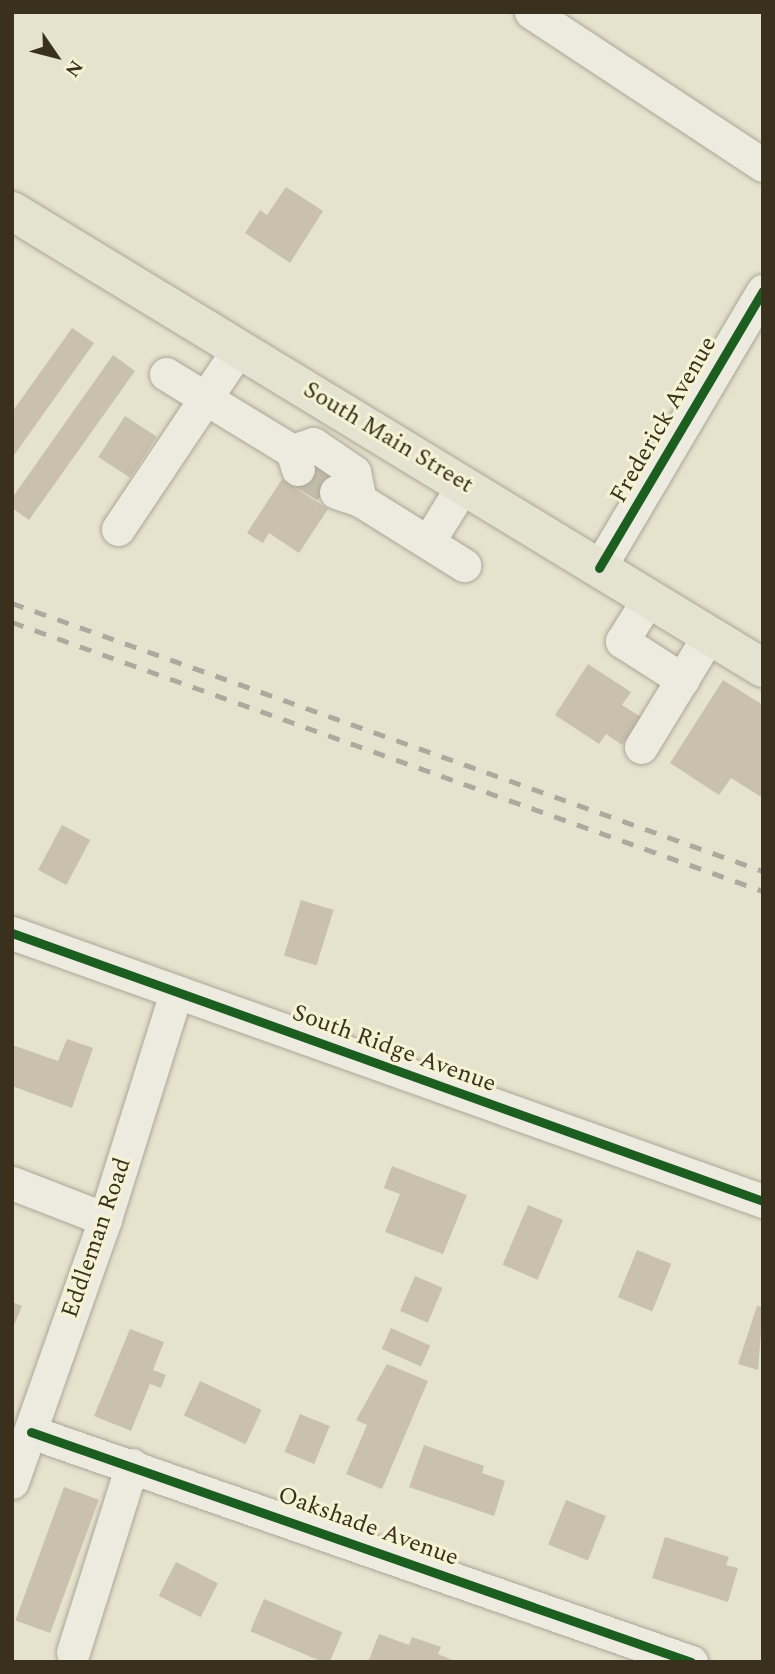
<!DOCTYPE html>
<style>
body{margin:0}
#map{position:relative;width:775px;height:1674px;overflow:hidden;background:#e5e2ce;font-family:Spectral,serif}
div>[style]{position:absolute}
.building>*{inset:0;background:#c9c1ae;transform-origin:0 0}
.minor-tunnel>*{height:33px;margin-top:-16.5px;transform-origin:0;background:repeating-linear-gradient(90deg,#c3beab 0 33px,transparent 0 50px)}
.roads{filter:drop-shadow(0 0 2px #aaa797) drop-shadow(0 0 2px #aaa797)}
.minor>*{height:33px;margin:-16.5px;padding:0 16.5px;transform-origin:16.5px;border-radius:16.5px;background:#edebdf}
.major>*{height:38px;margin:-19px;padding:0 19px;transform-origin:19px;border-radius:19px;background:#e4e2d1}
.rail>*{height:5px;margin-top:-2.5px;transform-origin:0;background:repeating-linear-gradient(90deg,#acaa9f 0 12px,transparent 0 24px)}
.cycleway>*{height:9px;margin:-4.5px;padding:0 4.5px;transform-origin:4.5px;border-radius:4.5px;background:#1b5e20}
span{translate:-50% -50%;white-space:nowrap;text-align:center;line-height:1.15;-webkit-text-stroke:6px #f6f2d4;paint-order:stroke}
.street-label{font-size:24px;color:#39301e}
.frame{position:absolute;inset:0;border:14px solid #39301e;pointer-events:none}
.north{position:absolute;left:21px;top:21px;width:70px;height:70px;-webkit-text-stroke:5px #f6f2d4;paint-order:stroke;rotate:125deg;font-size:19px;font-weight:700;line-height:28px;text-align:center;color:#39301e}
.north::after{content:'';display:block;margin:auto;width:24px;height:32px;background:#39301e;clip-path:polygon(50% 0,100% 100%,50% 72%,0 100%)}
</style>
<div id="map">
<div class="building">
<div style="clip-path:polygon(286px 187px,323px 211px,290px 263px,245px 233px,260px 210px,267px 215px)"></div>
<div style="clip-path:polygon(72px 328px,94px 343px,12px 458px,12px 412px)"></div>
<div style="clip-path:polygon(113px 355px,135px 371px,29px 520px,12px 508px,12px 498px)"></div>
<div style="left:125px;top:416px;width:38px;height:49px;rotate:33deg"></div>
<div style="left:311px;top:449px;width:44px;height:27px;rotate:33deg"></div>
<div style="clip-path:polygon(282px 479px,328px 509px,299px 553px,269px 533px,263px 543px,247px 533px)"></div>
<div style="clip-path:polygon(588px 664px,631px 692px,622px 705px,641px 717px,622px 745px,606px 734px,599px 744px,555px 715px)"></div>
<div style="clip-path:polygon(723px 680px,763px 705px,763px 798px,731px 778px,719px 795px,670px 763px)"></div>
<div style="left:62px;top:825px;width:32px;height:51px;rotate:28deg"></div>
<div style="left:301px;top:900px;width:34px;height:58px;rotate:17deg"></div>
<div style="clip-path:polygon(67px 1039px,93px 1048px,72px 1108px,12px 1086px,12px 1045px,58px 1061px)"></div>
<div style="clip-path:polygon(392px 1166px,467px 1195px,443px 1254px,385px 1232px,400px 1194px,384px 1188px)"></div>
<div style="left:528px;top:1205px;width:38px;height:65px;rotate:23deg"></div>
<div style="left:637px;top:1250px;width:37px;height:51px;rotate:22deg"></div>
<div style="left:415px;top:1276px;width:30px;height:38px;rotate:23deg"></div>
<div style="clip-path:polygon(12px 1302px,22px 1306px,12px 1330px)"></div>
<div style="clip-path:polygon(757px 1306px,763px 1307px,758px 1370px,738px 1364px)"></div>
<div style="left:391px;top:1328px;width:43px;height:23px;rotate:24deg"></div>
<div style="clip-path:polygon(130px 1329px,164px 1342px,153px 1370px,166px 1375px,161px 1388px,150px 1384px,131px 1431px,94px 1416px)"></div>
<div style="clip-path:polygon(387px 1364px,428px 1381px,382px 1489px,346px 1474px,367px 1425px,356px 1420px)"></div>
<div style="left:200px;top:1381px;width:68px;height:38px;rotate:25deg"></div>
<div style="left:300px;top:1414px;width:32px;height:41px;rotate:22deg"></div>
<div style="clip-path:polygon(424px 1445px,484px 1466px,482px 1473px,505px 1481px,494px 1516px,409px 1487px)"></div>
<div style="left:64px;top:1487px;width:37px;height:142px;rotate:20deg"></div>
<div style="left:566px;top:1500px;width:43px;height:48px;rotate:22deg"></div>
<div style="clip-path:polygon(665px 1537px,729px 1557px,726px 1565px,738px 1568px,728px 1602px,652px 1578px)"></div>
<div style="left:176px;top:1562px;width:47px;height:38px;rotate:27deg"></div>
<div style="left:264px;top:1599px;width:85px;height:35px;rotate:23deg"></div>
<div style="clip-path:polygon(379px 1634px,409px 1645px,412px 1637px,441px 1647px,438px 1654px,457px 1662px,368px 1662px)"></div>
</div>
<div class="minor-tunnel">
<div style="left:298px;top:469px;width:44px;rotate:31.2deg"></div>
</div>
<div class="roads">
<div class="minor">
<div style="left:531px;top:12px;width:278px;rotate:33.4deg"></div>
<div style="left:166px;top:374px;width:148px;rotate:31.4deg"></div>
<div style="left:292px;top:451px;width:19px;rotate:72deg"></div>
<div style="left:292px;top:451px;width:22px;rotate:-18deg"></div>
<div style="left:313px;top:444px;width:50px;rotate:34.3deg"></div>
<div style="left:354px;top:472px;width:29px;rotate:78deg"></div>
<div style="left:336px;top:492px;width:25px;rotate:18deg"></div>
<div style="left:360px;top:500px;width:123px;rotate:32deg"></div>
<div style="left:118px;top:529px;width:218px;rotate:-56.2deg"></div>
<div style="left:428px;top:542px;width:68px;rotate:-58.2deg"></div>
<div style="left:599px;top:568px;width:322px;rotate:-59.4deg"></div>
<div style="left:649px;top:598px;width:51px;rotate:122.1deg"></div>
<div style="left:622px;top:641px;width:72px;rotate:32.6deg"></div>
<div style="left:641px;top:747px;width:131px;rotate:-58.7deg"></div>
<div style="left:12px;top:933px;width:797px;rotate:19.64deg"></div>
<div style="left:12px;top:1183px;width:100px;rotate:21.2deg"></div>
<div style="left:31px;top:1432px;width:699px;rotate:19.21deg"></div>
<div style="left:12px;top:1482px;width:279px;rotate:-70.5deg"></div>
<div style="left:105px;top:1219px;width:238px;rotate:-72.6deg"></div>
<div style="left:73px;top:1652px;width:196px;rotate:-72.5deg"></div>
</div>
<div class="major">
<div style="left:12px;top:211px;width:879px;rotate:31.32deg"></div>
</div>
</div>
<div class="rail">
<div style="left:12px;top:603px;width:797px;rotate:19.64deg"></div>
<div style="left:12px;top:622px;width:798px;rotate:19.71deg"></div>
</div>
<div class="cycleway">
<div style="left:599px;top:568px;width:322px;rotate:-59.4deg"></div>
<div style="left:12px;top:933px;width:797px;rotate:19.64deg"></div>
<div style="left:31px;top:1432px;width:699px;rotate:19.21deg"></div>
</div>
<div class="street-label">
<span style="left:664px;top:420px;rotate:-60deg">Frederick Avenue</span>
<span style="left:388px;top:438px;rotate:31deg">South Main Street</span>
<span style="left:394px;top:1049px;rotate:20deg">South Ridge Avenue</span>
<span style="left:97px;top:1238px;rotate:-71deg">Eddleman Road</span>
<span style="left:368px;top:1527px;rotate:20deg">Oakshade Avenue</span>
</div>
<div class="frame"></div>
<div class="north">N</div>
</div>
